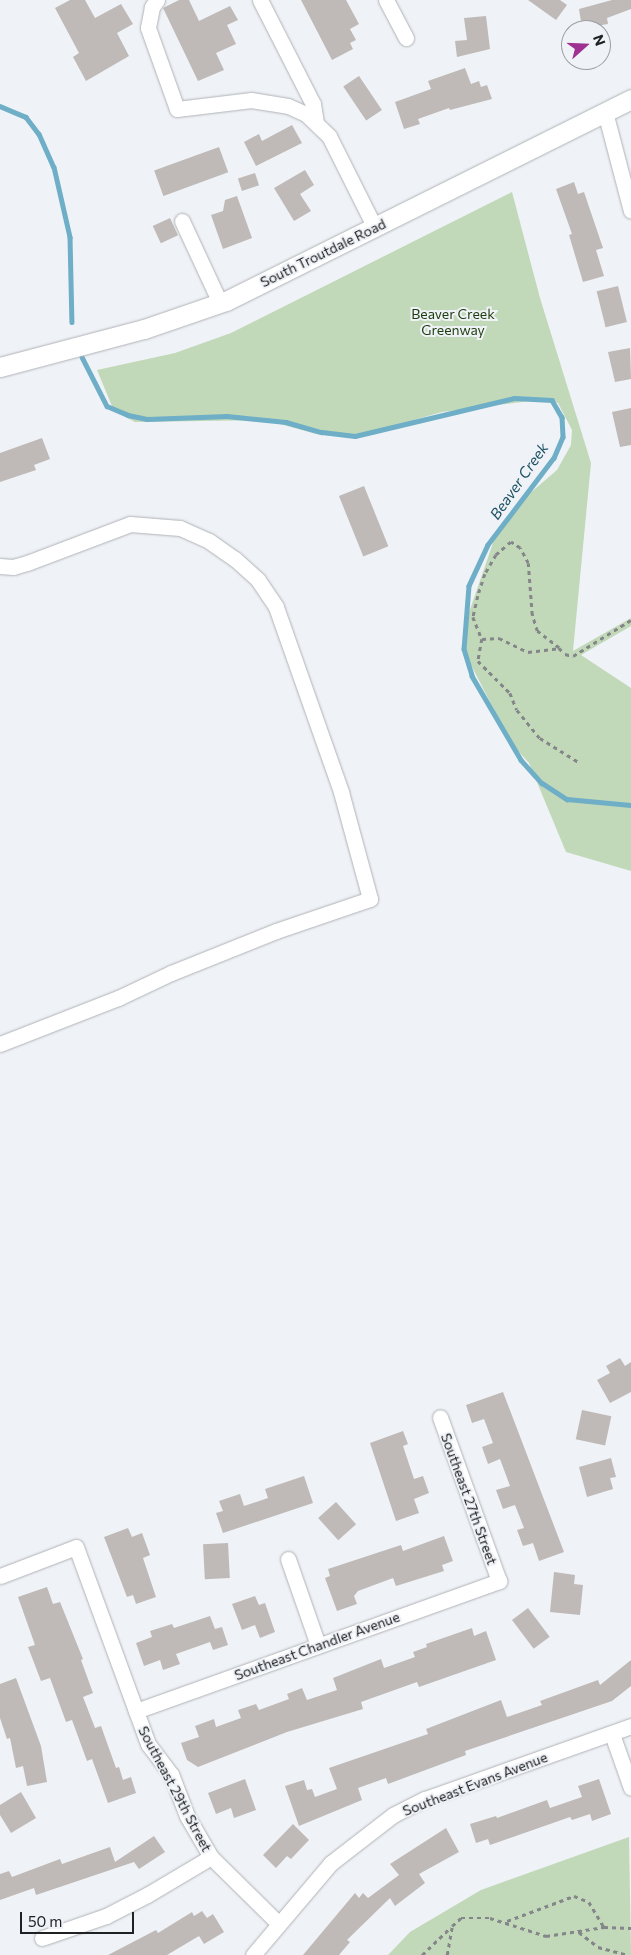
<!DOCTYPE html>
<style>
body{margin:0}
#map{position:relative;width:631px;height:1955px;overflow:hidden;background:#eff2f6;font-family:Commissioner,sans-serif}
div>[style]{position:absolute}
.green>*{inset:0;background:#c1d9b8}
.stream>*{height:4.5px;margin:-2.25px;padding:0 2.25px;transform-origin:2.25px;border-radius:2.25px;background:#6eaec7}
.building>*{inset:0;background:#bfbab7;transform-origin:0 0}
.path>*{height:2.5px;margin-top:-1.25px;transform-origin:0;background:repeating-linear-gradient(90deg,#848689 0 4px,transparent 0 8px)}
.roads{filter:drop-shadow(0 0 1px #afb2b6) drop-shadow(0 0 1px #afb2b6)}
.minor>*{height:15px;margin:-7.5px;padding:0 7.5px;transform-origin:7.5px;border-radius:7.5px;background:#fff}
.major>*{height:19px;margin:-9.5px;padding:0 9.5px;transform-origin:9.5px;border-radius:9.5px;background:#fff}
span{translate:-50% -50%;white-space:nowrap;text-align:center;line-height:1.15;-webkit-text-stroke:4px #eff2f6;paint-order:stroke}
.street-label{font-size:14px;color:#202123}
.park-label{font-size:14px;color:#1d3d0d}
.water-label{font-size:15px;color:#1d5164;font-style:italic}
.north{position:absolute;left:561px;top:20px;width:50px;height:50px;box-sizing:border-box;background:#eff2f6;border:1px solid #9c9ea2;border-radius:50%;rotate:70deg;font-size:14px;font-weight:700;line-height:20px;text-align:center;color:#202123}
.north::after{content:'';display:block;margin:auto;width:18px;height:22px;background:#9f3190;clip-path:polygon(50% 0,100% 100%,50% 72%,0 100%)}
.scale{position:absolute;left:20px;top:1912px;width:114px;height:22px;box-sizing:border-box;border:2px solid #202123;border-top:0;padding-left:6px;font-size:15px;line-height:18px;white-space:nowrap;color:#202123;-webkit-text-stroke:4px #eff2f6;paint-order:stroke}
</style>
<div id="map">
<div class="green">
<div style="clip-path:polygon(512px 192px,540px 298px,591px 463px,573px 651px,631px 618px,631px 626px,581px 655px,631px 688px,631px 871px,566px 852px,529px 763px,511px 743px,467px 657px,465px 624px,494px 540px,522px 500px,557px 470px,571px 445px,572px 430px,558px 403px,546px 399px,442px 412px,351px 438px,316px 434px,266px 420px,135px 422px,114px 411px,97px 370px,175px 353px,231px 333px)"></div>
<div style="clip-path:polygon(629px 1837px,631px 1955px,388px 1955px,410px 1932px,481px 1890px)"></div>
</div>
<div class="stream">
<div style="left:0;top:106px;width:28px;rotate:23deg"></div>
<div style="left:26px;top:117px;width:21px;rotate:53deg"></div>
<div style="left:39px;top:134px;width:36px;rotate:66deg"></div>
<div style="left:54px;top:167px;width:72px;rotate:77.1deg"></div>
<div style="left:70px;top:237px;width:85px;rotate:88.7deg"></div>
<div style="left:82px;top:357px;width:55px;rotate:63deg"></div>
<div style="left:107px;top:406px;width:23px;rotate:23deg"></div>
<div style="left:128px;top:415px;width:19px;rotate:12deg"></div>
<div style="left:147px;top:419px;width:80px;rotate:-2.1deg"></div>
<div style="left:227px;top:416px;width:59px;rotate:5.8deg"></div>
<div style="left:286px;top:422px;width:37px;rotate:16deg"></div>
<div style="left:322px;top:432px;width:33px;rotate:7deg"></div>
<div style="left:355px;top:436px;width:163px;rotate:-13.4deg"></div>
<div style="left:514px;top:398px;width:38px;rotate:3deg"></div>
<div style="left:552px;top:400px;width:20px;rotate:60deg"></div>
<div style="left:562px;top:417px;width:20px;rotate:87deg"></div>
<div style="left:563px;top:437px;width:23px;rotate:113deg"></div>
<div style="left:554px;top:458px;width:109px;rotate:127.2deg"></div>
<div style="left:488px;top:545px;width:45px;rotate:114.9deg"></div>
<div style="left:469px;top:586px;width:63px;rotate:94.5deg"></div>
<div style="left:464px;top:649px;width:28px;rotate:73deg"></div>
<div style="left:472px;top:676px;width:97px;rotate:59.7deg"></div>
<div style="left:521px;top:760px;width:31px;rotate:48deg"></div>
<div style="left:542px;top:783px;width:30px;rotate:33deg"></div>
<div style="left:567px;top:799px;width:64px;rotate:5.4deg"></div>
</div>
<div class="building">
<div style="clip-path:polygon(70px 0,85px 0,95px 18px,121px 4px,133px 24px,117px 33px,129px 56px,86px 81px,73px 57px,79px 53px,55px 8px)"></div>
<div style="clip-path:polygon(179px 0,189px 0,199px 21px,230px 6px,238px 20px,227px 25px,236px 44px,216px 53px,224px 70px,198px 81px,163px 8px)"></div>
<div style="clip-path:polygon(301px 0,346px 0,359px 24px,350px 29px,356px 40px,350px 43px,353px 49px,332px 60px)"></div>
<div style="clip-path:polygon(528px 0,560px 0,567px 5px,556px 20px)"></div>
<div style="clip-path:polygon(612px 0,631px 0,631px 9px,607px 18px,608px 24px,582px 28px,579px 9px)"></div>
<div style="clip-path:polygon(486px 16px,490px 49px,457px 57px,455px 41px,467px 40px,464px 18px)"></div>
<div style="clip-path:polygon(465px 68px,471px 84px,479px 81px,481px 87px,487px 85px,492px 99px,450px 110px,449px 108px,418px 119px,420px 124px,404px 129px,395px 102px,431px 89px,428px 81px)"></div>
<div style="left:359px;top:76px;width:41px;height:19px;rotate:56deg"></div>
<div style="clip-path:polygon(292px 125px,302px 143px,256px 166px,244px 142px,259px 134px,262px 141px)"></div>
<div style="left:219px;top:147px;width:27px;height:69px;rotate:70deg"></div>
<div style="clip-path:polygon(305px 170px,314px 185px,300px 194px,311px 211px,294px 221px,274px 188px)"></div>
<div style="left:255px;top:173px;width:13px;height:18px;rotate:72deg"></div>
<div style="clip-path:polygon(574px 182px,578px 194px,584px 192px,603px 248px,596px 250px,604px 276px,583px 282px,569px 235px,572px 234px,556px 189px)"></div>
<div style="clip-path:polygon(237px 196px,252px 238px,223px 249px,211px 215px,223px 211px,225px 200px)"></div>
<div style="left:170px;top:218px;width:19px;height:19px;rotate:65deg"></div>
<div style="left:618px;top:286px;width:37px;height:22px;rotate:76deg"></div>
<div style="clip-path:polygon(630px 348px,631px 379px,615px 382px,608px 352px)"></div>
<div style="clip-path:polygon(631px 408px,631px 445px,620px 447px,612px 412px)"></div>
<div style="clip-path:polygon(42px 438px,50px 459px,34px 465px,36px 470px,0 482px,0 453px)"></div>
<div style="left:364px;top:486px;width:65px;height:27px;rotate:68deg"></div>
<div style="clip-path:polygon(620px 1358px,625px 1366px,631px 1362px,631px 1392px,610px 1403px,597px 1380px,610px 1373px,606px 1366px)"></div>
<div style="clip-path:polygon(503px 1392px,564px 1552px,539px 1561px,533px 1543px,523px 1546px,517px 1530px,524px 1528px,515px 1505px,503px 1509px,496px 1490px,510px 1486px,500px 1459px,488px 1464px,482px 1447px,493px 1443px,484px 1419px,472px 1423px,466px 1405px)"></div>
<div style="left:582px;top:1410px;width:30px;height:30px;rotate:12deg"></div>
<div style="clip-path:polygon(403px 1431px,408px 1444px,403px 1446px,414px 1479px,423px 1476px,429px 1493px,414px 1499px,419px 1513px,396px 1521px,370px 1443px)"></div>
<div style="clip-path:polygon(611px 1458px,616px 1477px,610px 1478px,613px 1489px,587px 1497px,579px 1467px)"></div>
<div style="clip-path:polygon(304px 1476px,313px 1503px,223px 1533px,216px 1513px,223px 1511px,219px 1501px,240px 1494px,244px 1506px,268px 1498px,265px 1489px)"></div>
<div style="left:336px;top:1502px;width:30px;height:24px;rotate:48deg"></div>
<div style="clip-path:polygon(128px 1528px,132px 1537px,142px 1533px,150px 1555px,143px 1558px,156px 1597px,136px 1604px,133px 1595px,127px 1597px,104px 1537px)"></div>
<div style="clip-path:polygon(444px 1536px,453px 1561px,442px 1565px,444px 1571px,396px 1586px,393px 1578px,358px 1591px,354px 1596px,357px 1604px,337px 1611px,325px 1578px,330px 1576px,328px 1569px,401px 1545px,403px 1551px)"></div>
<div style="left:228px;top:1543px;width:35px;height:25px;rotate:87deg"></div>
<div style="clip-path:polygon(554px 1572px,575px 1575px,574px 1584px,583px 1585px,580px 1615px,550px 1612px)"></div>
<div style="clip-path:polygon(47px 1587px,53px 1604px,60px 1602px,83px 1659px,81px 1660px,93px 1693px,83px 1697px,95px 1728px,101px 1726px,116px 1768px,119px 1767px,123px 1780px,131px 1777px,136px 1793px,108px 1803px,92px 1759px,87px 1761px,72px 1720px,66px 1722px,50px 1678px,41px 1681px,28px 1647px,35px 1645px,18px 1597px)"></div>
<div style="clip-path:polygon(255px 1596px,259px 1605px,265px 1603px,275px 1632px,260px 1638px,255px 1625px,242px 1630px,232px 1604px)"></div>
<div style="left:528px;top:1608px;width:36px;height:20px;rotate:53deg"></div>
<div style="clip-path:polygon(210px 1616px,215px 1629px,222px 1627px,228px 1645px,213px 1650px,210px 1642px,176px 1654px,180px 1664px,163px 1670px,160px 1660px,144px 1666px,136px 1643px,152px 1637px,150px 1631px,172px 1624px,174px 1628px)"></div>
<div style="clip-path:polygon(472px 1628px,474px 1636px,486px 1631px,496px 1660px,419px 1687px,417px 1682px,361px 1702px,363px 1709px,287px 1732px,198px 1767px,187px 1760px,181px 1743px,199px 1737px,195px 1726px,214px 1719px,216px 1727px,241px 1718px,238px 1710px,256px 1704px,259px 1710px,289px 1699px,287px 1694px,302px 1688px,307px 1700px,337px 1690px,333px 1678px,381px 1659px,384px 1668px,415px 1657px,413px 1652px,427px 1647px,426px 1644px)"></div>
<div style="clip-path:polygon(631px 1660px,631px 1686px,612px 1701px,465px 1751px,466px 1755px,388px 1784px,386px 1778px,358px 1788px,362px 1800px,299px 1826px,285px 1786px,304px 1780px,307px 1790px,312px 1789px,315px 1797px,337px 1789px,329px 1768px,428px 1734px,426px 1729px,501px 1700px,507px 1717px,542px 1705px,540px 1701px,598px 1680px,600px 1685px)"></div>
<div style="clip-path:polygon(16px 1678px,41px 1746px,47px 1782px,27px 1786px,23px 1766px,16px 1768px,10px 1738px,7px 1739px,0 1718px,0 1684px)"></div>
<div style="clip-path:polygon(245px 1779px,256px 1810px,234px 1818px,231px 1808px,216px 1814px,208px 1793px)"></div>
<div style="clip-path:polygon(599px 1779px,611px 1814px,592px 1821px,590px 1814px,572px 1820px,570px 1817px,490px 1845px,488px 1839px,476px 1843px,470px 1824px,496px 1816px,497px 1818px,547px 1800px,550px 1808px,582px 1797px,578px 1786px)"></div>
<div style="clip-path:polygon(21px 1792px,36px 1818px,11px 1833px,0 1815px,0 1805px)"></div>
<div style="clip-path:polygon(293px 1824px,309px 1840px,291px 1859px,287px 1856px,276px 1868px,263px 1855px)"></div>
<div style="clip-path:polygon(446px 1828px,459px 1852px,419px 1874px,425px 1883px,395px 1906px,390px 1898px,347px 1940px,350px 1942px,339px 1955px,303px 1955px,355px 1893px,359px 1898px,363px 1893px,368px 1898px,399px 1875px,390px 1864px)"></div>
<div style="clip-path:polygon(154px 1836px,165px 1852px,139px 1869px,134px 1862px,36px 1895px,34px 1888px,0 1900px,0 1874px,9px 1871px,12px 1877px,60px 1859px,62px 1864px,110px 1847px,115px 1862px)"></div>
<div style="clip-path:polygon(202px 1911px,207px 1918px,213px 1914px,224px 1932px,204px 1944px,199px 1936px,167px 1955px,108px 1955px,156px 1930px,158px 1933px,192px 1912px,194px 1916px)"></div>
</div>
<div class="path">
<div style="left:482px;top:639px;width:17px;rotate:-3deg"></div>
<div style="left:499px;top:638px;width:32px;rotate:26deg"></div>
<div style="left:528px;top:652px;width:31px;rotate:-7deg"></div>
<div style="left:559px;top:648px;width:8px;rotate:45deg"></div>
<div style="left:565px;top:654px;width:8px;rotate:14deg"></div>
<div style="left:573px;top:656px;width:68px;rotate:-31.8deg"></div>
<div style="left:559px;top:648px;width:28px;rotate:-142deg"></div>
<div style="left:537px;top:631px;width:17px;rotate:-107deg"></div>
<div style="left:532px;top:615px;width:52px;rotate:-94.4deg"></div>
<div style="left:528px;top:563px;width:17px;rotate:-118deg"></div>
<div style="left:520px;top:548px;width:11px;rotate:-146deg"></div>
<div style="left:511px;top:542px;width:20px;rotate:139deg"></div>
<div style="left:496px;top:555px;width:22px;rotate:120deg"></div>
<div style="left:485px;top:574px;width:23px;rotate:108deg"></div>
<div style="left:478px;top:596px;width:22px;rotate:103deg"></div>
<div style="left:473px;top:617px;width:24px;rotate:68deg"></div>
<div style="left:482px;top:639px;width:22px;rotate:100deg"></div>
<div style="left:478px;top:661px;width:45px;rotate:45deg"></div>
<div style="left:510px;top:693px;width:18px;rotate:68deg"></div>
<div style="left:517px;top:710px;width:36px;rotate:51deg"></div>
<div style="left:540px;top:738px;width:47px;rotate:32deg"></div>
<div style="left:507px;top:1921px;width:72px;rotate:-20.5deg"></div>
<div style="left:574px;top:1896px;width:16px;rotate:22deg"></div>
<div style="left:589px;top:1902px;width:29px;rotate:59deg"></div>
<div style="left:579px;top:1932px;width:24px;rotate:38deg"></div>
<div style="left:598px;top:1947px;width:31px;rotate:15deg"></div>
<div style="left:422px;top:1955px;width:40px;rotate:-44deg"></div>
<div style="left:447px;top:1955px;width:29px;rotate:-80deg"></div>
<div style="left:452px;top:1926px;width:12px;rotate:-42deg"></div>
<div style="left:461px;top:1918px;width:29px"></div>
<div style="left:490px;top:1918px;width:59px;rotate:17.8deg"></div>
<div style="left:546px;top:1936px;width:59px;rotate:-8.8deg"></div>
<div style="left:604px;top:1927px;width:27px;rotate:2deg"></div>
</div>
<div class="roads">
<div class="minor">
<div style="left:157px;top:0;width:9px;rotate:126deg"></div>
<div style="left:152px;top:7px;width:21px;rotate:101deg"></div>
<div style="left:148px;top:28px;width:86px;rotate:70.3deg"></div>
<div style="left:177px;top:109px;width:75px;rotate:-6.9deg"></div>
<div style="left:251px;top:100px;width:37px;rotate:9deg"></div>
<div style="left:288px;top:106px;width:20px;rotate:24deg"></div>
<div style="left:306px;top:114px;width:32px;rotate:44deg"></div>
<div style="left:329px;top:136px;width:103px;rotate:63.4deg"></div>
<div style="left:260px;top:0;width:117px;rotate:63deg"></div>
<div style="left:313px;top:104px;width:19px;rotate:81deg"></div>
<div style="left:386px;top:0;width:43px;rotate:62.2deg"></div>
<div style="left:605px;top:112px;width:102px;rotate:75.3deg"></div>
<div style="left:182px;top:221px;width:90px;rotate:65.1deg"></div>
<div style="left:0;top:566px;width:13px;rotate:4deg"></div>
<div style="left:13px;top:567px;width:15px;rotate:-16deg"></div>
<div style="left:27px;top:563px;width:110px;rotate:-20.7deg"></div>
<div style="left:130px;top:524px;width:50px;rotate:4.6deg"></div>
<div style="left:180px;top:528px;width:32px;rotate:24deg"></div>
<div style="left:209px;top:541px;width:32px;rotate:35deg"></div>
<div style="left:235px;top:559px;width:31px;rotate:42deg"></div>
<div style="left:258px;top:580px;width:32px;rotate:56deg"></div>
<div style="left:276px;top:607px;width:196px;rotate:70.6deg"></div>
<div style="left:341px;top:792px;width:111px;rotate:74.8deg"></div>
<div style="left:370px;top:899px;width:99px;rotate:161.2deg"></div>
<div style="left:276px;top:931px;width:113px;rotate:158.2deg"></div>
<div style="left:171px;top:973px;width:59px;rotate:154.7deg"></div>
<div style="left:118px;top:998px;width:127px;rotate:158.7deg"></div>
<div style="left:288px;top:1559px;width:91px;rotate:70.8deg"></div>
<div style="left:0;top:1576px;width:81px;rotate:-20.9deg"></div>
<div style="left:76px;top:1547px;width:210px;rotate:69.9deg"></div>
<div style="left:148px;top:1744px;width:38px;rotate:53deg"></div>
<div style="left:171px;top:1774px;width:45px;rotate:69.1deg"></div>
<div style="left:187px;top:1816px;width:48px;rotate:59.7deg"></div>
<div style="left:211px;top:1857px;width:94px;rotate:44.6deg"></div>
<div style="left:136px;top:1711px;width:386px;rotate:-19.7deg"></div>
<div style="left:499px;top:1581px;width:174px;rotate:-109.8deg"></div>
<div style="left:612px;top:1734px;width:57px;rotate:70.6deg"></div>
<div style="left:42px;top:1938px;width:68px;rotate:-19deg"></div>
<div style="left:106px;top:1916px;width:46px;rotate:-27.1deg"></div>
<div style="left:147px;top:1895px;width:74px;rotate:-30.7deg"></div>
<div style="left:253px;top:1955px;width:121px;rotate:-49.7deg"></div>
<div style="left:331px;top:1863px;width:78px;rotate:-37.7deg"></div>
<div style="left:393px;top:1815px;width:36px;rotate:-27deg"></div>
<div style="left:425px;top:1799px;width:219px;rotate:-19.5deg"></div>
</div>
<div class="major">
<div style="left:0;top:367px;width:149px;rotate:-14.8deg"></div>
<div style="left:144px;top:329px;width:87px;rotate:-18.9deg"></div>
<div style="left:226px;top:301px;width:453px;rotate:-26.5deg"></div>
</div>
</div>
<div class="street-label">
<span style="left:323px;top:253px;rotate:-26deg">South Troutdale Road</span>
<span style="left:469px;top:1499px;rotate:70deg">Southeast 27th Street</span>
<span style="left:317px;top:1646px;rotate:-20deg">Southeast Chandler Avenue</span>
<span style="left:475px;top:1784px;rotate:-21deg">Southeast Evans Avenue</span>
<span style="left:175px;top:1789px;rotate:62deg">Southeast 29th Street</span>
</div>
<div class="park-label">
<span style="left:453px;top:322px">Beaver Creek<br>Greenway</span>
</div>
<div class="water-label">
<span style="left:519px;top:481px;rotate:-55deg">Beaver Creek</span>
</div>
<div class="north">N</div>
<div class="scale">50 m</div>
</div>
